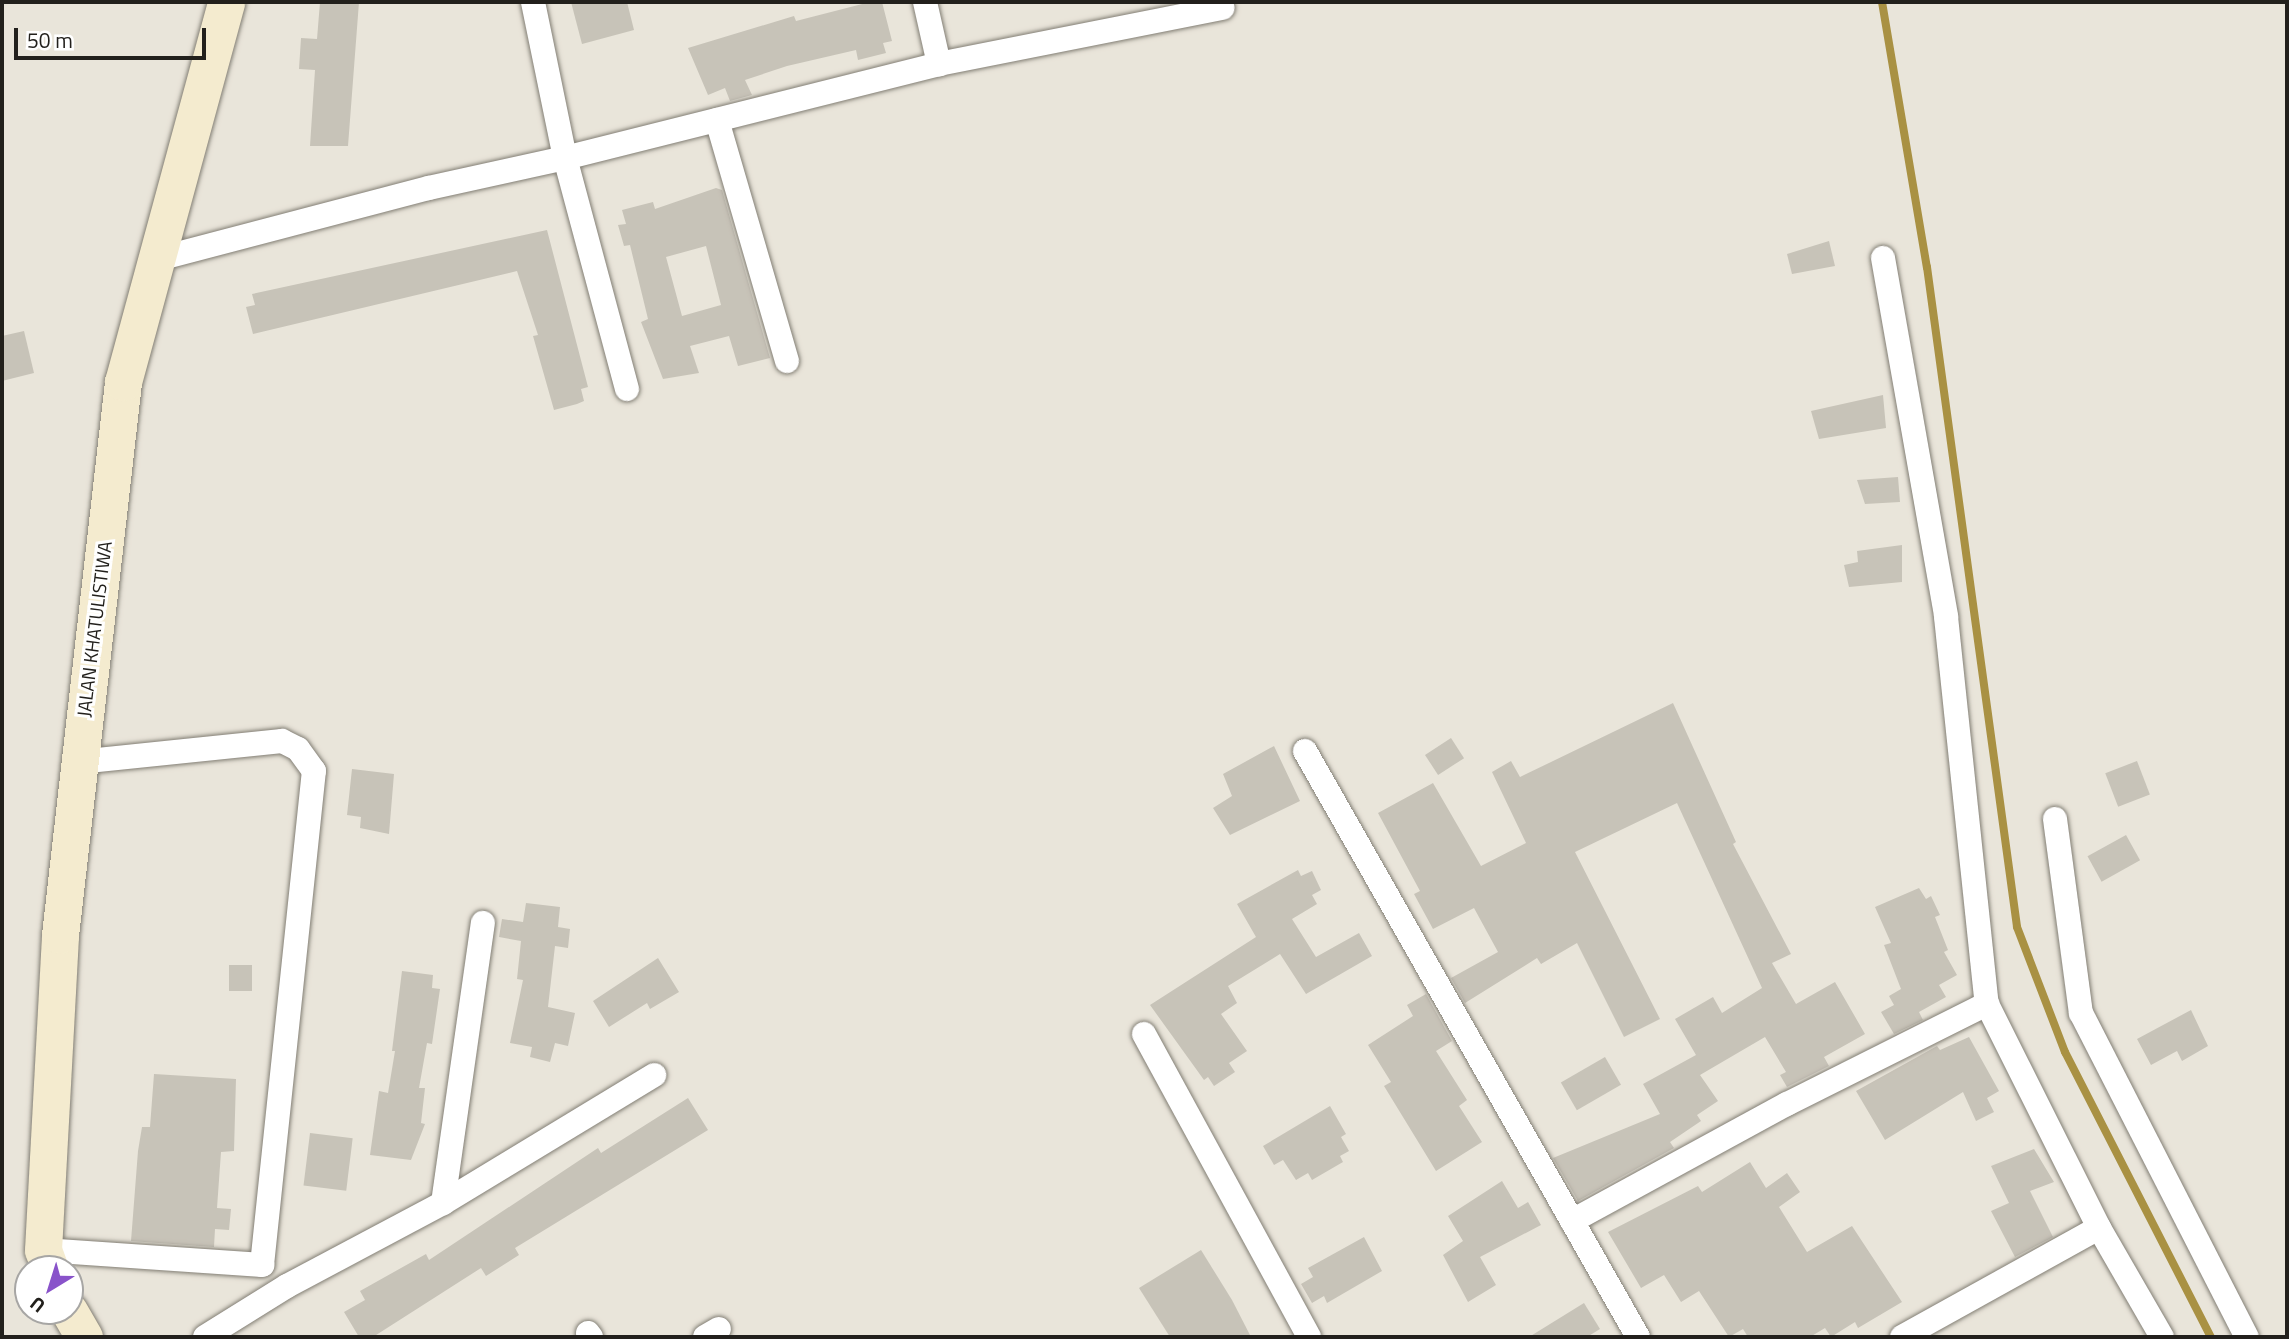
<!DOCTYPE html>
<style>
body{margin:0}
#map{position:relative;width:2289px;height:1339px;overflow:hidden;background:#e9e5da;font-family:"Titillium Web",sans-serif}
div>[style]{position:absolute}
.stream>*{height:8px;margin:-4px;padding:0 4px;transform-origin:4px;border-radius:4px;background:#a99143}
.building>*{inset:0;background:#c7c3b8;transform-origin:0 0}
.roads{filter:drop-shadow(0 0 2px #827e74) drop-shadow(0 0 2px #827e74)}
.street>*{height:24px;margin:-12px;padding:0 12px;transform-origin:12px;border-radius:12px;background:#fff}
.secondary>*{height:37px;margin:-18.5px;padding:0 18.5px;transform-origin:18.5px;border-radius:18.5px;background:#f4ebcf}
span{translate:-50% -50%;white-space:nowrap;text-align:center;line-height:1.15;-webkit-text-stroke:6px #fff;paint-order:stroke}
.street-label{font-size:19px;color:#22201c}
.frame{position:absolute;inset:0;border:4px solid #22201c;pointer-events:none}
.north{position:absolute;left:14px;top:1255px;width:70px;height:70px;box-sizing:border-box;background:#fff;border:2px solid #a7a6a4;border-radius:50%;rotate:218deg;font-size:19px;font-weight:700;line-height:28px;text-align:center;color:#22201c}
.north::after{content:'';display:block;margin:auto;width:24px;height:32px;background:#8953ca;clip-path:polygon(50% 0,100% 100%,50% 72%,0 100%)}
.scale{position:absolute;left:14px;top:28px;width:192px;height:32px;box-sizing:border-box;border:4px solid #22201c;border-top:0;padding-left:9px;font-size:21px;line-height:24px;white-space:nowrap;color:#22201c;-webkit-text-stroke:5px #fff;paint-order:stroke}
</style>
<div id="map">
<div class="stream">
<div style="left:1882px;top:2px;width:269px;rotate:80.4deg"></div>
<div style="left:1927px;top:267px;width:666px;rotate:82.23deg"></div>
<div style="left:2017px;top:927px;width:134px;rotate:69deg"></div>
<div style="left:2065px;top:1052px;width:320px;rotate:62.9deg"></div>
</div>
<div class="building">
<div style="clip-path:polygon(320px 2px,359px 2px,348px 146px,310px 146px,315px 70px,299px 69px,301px 38px,317px 39px)"></div>
<div style="clip-path:polygon(571px 2px,627px 2px,634px 30px,582px 44px)"></div>
<div style="clip-path:polygon(870px 2px,882px 2px,892px 41px,883px 43px,886px 53px,858px 60px,856px 50px,787px 66px,745px 80px,752px 95px,730px 101px,725px 88px,708px 95px,688px 48px,794px 16px,796px 21px)"></div>
<div style="clip-path:polygon(evenodd,716px 188px,722px 190px,770px 358px,738px 366px,729px 336px,690px 346px,699px 373px,663px 379px,641px 322px,648px 319px,630px 245px,624px 246px,618px 225px,626px 224px,622px 210px,653px 202px,655px 209px,716px 188px,706px 246px,721px 305px,682px 316px,666px 257px,706px 246px)"></div>
<div style="clip-path:polygon(547px 230px,588px 387px,581px 389px,584px 401px,577px 404px,554px 410px,533px 336px,538px 335px,517px 271px,253px 334px,246px 307px,255px 305px,252px 294px)"></div>
<div style="clip-path:polygon(1829px 241px,1835px 266px,1792px 274px,1787px 254px)"></div>
<div style="clip-path:polygon(24px 331px,34px 373px,2px 381px,2px 336px)"></div>
<div style="clip-path:polygon(1883px 395px,1886px 428px,1819px 439px,1811px 411px)"></div>
<div style="clip-path:polygon(1898px 477px,1900px 502px,1865px 504px,1857px 480px)"></div>
<div style="clip-path:polygon(1902px 545px,1902px 582px,1849px 587px,1844px 565px,1858px 562px,1857px 551px)"></div>
<div style="clip-path:polygon(1673px 703px,1736px 842px,1733px 844px,1791px 954px,1772px 963px,1796px 1004px,1835px 982px,1865px 1034px,1824px 1057px,1829px 1066px,1787px 1087px,1780px 1075px,1786px 1072px,1765px 1037px,1700px 1075px,1718px 1101px,1697px 1115px,1701px 1121px,1670px 1142px,1674px 1148px,1578px 1201px,1553px 1158px,1660px 1114px,1643px 1084px,1696px 1055px,1675px 1019px,1713px 997px,1722px 1013px,1762px 988px,1677px 803px,1575px 852px,1660px 1019px,1624px 1037px,1577px 943px,1541px 964px,1537px 958px,1465px 1003px,1451px 978px,1498px 952px,1474px 908px,1433px 929px,1414px 894px,1420px 891px,1378px 813px,1433px 783px,1481px 866px,1526px 843px,1492px 772px,1511px 761px,1520px 777px)"></div>
<div style="left:1451px;top:738px;width:24px;height:31px;rotate:57deg"></div>
<div style="clip-path:polygon(1274px 746px,1300px 801px,1230px 835px,1213px 808px,1232px 796px,1223px 774px)"></div>
<div style="left:2137px;top:761px;width:36px;height:34px;rotate:69deg"></div>
<div style="clip-path:polygon(352px 769px,394px 774px,389px 834px,360px 828px,361px 817px,347px 815px)"></div>
<div style="left:2126px;top:835px;width:29px;height:44px;rotate:61deg"></div>
<div style="clip-path:polygon(1298px 870px,1301px 876px,1312px 871px,1321px 890px,1312px 895px,1317px 904px,1292px 919px,1316px 957px,1359px 933px,1372px 956px,1306px 994px,1280px 954px,1228px 986px,1237px 1003px,1221px 1014px,1247px 1051px,1229px 1063px,1235px 1072px,1214px 1086px,1208px 1077px,1204px 1080px,1150px 1005px,1256px 937px,1237px 904px)"></div>
<div style="clip-path:polygon(1919px 888px,1926px 899px,1931px 896px,1940px 915px,1935px 917px,1948px 950px,1944px 952px,1957px 975px,1939px 985px,1946px 997px,1919px 1012px,1923px 1020px,1894px 1034px,1881px 1012px,1894px 1005px,1889px 996px,1901px 989px,1884px 945px,1891px 943px,1875px 907px)"></div>
<div style="clip-path:polygon(526px 903px,560px 907px,558px 927px,570px 929px,568px 948px,555px 946px,548px 1007px,575px 1013px,568px 1046px,555px 1043px,550px 1062px,530px 1057px,532px 1047px,510px 1043px,523px 980px,517px 979px,521px 941px,499px 937px,502px 919px,523px 922px)"></div>
<div style="clip-path:polygon(658px 958px,679px 992px,650px 1009px,647px 1003px,609px 1027px,593px 1001px)"></div>
<div style="left:229px;top:965px;width:23px;height:26px"></div>
<div style="clip-path:polygon(402px 971px,433px 975px,432px 988px,440px 989px,432px 1044px,427px 1043px,419px 1088px,425px 1088px,421px 1123px,425px 1124px,411px 1160px,370px 1155px,379px 1091px,388px 1093px,395px 1051px,392px 1051px)"></div>
<div style="clip-path:polygon(1426px 994px,1452px 1041px,1436px 1051px,1467px 1100px,1459px 1106px,1482px 1142px,1436px 1171px,1384px 1086px,1391px 1082px,1368px 1045px,1413px 1016px,1407px 1005px)"></div>
<div style="clip-path:polygon(2191px 1010px,2208px 1046px,2182px 1061px,2177px 1051px,2151px 1065px,2137px 1039px)"></div>
<div style="clip-path:polygon(1969px 1037px,1999px 1091px,1987px 1098px,1994px 1112px,1976px 1121px,1963px 1092px,1885px 1140px,1856px 1091px,1937px 1046px,1940px 1050px)"></div>
<div style="left:1605px;top:1057px;width:32px;height:51px;rotate:60deg"></div>
<div style="clip-path:polygon(154px 1074px,236px 1079px,234px 1151px,221px 1152px,217px 1208px,231px 1209px,229px 1230px,215px 1229px,214px 1247px,131px 1241px,138px 1151px,142px 1127px,150px 1127px)"></div>
<div style="clip-path:polygon(688px 1098px,708px 1130px,515px 1248px,519px 1255px,486px 1276px,481px 1268px,373px 1337px,359px 1337px,344px 1312px,365px 1300px,360px 1291px,426px 1254px,429px 1260px,598px 1148px,601px 1153px)"></div>
<div style="clip-path:polygon(1330px 1106px,1346px 1134px,1341px 1137px,1349px 1151px,1340px 1156px,1343px 1162px,1312px 1180px,1308px 1173px,1296px 1180px,1283px 1160px,1274px 1165px,1263px 1146px)"></div>
<div style="left:310px;top:1133px;width:43px;height:53px;rotate:7deg"></div>
<div style="clip-path:polygon(2034px 1149px,2054px 1182px,2030px 1191px,2053px 1237px,2015px 1257px,1991px 1211px,2009px 1203px,1991px 1166px)"></div>
<div style="clip-path:polygon(1750px 1162px,1766px 1188px,1787px 1173px,1800px 1192px,1779px 1207px,1807px 1252px,1852px 1226px,1902px 1302px,1858px 1328px,1855px 1322px,1831px 1337px,1825px 1328px,1810px 1337px,1748px 1337px,1743px 1329px,1729px 1337px,1699px 1291px,1681px 1302px,1664px 1275px,1641px 1288px,1608px 1232px,1698px 1186px,1702px 1192px)"></div>
<div style="clip-path:polygon(1502px 1181px,1518px 1208px,1528px 1202px,1541px 1225px,1480px 1257px,1496px 1285px,1468px 1302px,1443px 1255px,1463px 1241px,1448px 1216px)"></div>
<div style="clip-path:polygon(1364px 1237px,1382px 1271px,1327px 1303px,1324px 1296px,1312px 1303px,1301px 1284px,1313px 1277px,1308px 1268px)"></div>
<div style="clip-path:polygon(1201px 1250px,1232px 1300px,1251px 1337px,1170px 1337px,1139px 1288px)"></div>
<div style="clip-path:polygon(1584px 1303px,1600px 1329px,1587px 1337px,1529px 1337px)"></div>
</div>
<div class="roads">
<div class="street">
<div style="left:925px;top:2px;width:64px;rotate:77.3deg"></div>
<div style="left:717px;top:120px;width:251px;rotate:73.8deg"></div>
<div style="left:1883px;top:258px;width:364px;rotate:80deg"></div>
<div style="left:1946px;top:617px;width:389px;rotate:84deg"></div>
<div style="left:1987px;top:1004px;width:250px;rotate:63.4deg"></div>
<div style="left:2099px;top:1228px;width:126px;rotate:60deg"></div>
<div style="left:154px;top:260px;width:284px;rotate:-14.7deg"></div>
<div style="left:429px;top:188px;width:139px;rotate:-12.4deg"></div>
<div style="left:565px;top:158px;width:159px;rotate:-101.6deg"></div>
<div style="left:627px;top:389px;width:239px;rotate:-105deg"></div>
<div style="left:565px;top:158px;width:386px;rotate:-14.1deg"></div>
<div style="left:939px;top:64px;width:289px;rotate:-11.2deg"></div>
<div style="left:1305px;top:751px;width:674px;rotate:60.39deg"></div>
<div style="left:2055px;top:819px;width:196px;rotate:82.4deg"></div>
<div style="left:2081px;top:1013px;width:364px;rotate:62.9deg"></div>
<div style="left:1144px;top:1034px;width:345px;rotate:61.4deg"></div>
<div style="left:443px;top:1203px;width:283px;rotate:-81.9deg"></div>
<div style="left:1572px;top:1221px;width:245px;rotate:-28.6deg"></div>
<div style="left:1787px;top:1104px;width:224px;rotate:-26.6deg"></div>
<div style="left:43px;top:1250px;width:220px;rotate:3.9deg"></div>
<div style="left:262px;top:1265px;width:497px;rotate:-84deg"></div>
<div style="left:314px;top:771px;width:27px;rotate:-126deg"></div>
<div style="left:298px;top:749px;width:18px;rotate:-153deg"></div>
<div style="left:282px;top:741px;width:205px;rotate:174.1deg"></div>
<div style="left:588px;top:1333px;width:5px;rotate:53deg"></div>
<div style="left:205px;top:1337px;width:97px;rotate:-31.9deg"></div>
<div style="left:287px;top:1286px;width:177px;rotate:-28deg"></div>
<div style="left:443px;top:1203px;width:247px;rotate:-31.2deg"></div>
<div style="left:705px;top:1337px;width:16px;rotate:-30deg"></div>
<div style="left:1902px;top:1337px;width:225px;rotate:-29deg"></div>
</div>
<div class="secondary">
<div style="left:50px;top:1269px;width:20px;rotate:-110deg"></div>
<div style="left:43px;top:1250px;width:315px;rotate:-86.9deg"></div>
<div style="left:60px;top:935px;width:557px;rotate:-83.5deg"></div>
<div style="left:123px;top:382px;width:394px;rotate:-74.8deg"></div>
<div style="left:69px;top:1311px;width:30px;rotate:60deg"></div>
</div>
</div>
<div class="street-label">
<span style="left:94px;top:629px;rotate:-83deg">JALAN KHATULISTIWA</span>
</div>
<div class="frame"></div>
<div class="north">U</div>
<div class="scale">50 m</div>
</div>
